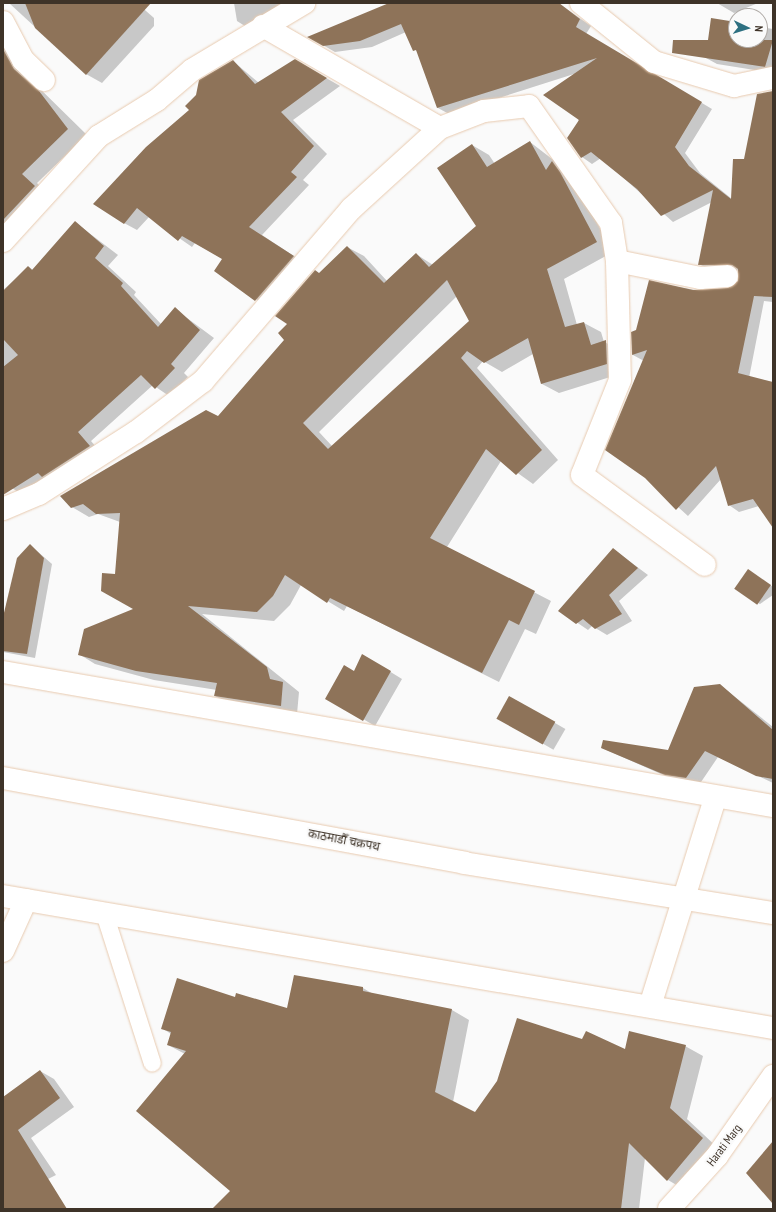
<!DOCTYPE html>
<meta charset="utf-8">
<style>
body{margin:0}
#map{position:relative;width:776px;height:1212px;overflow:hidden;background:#fafafa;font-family:"PT Sans Narrow","Noto Sans Devanagari",sans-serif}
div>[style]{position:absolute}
.shadow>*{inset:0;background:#0003;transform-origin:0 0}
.building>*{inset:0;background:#8e7359;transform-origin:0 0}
.roads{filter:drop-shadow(0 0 1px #e8caaf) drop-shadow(0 0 1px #e8caaf)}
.service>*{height:17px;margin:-8.5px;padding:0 8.5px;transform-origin:8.5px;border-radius:8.5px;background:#fff}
.minor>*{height:22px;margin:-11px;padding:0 11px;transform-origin:11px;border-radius:11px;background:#fff}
.secondary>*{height:22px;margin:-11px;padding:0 11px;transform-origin:11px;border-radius:11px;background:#fff}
.trunk>*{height:22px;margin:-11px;padding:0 11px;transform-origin:11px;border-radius:11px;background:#fff}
span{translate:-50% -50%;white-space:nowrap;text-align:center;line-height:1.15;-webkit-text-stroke:4px #fafafa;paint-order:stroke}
.street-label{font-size:12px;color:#3e3328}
.frame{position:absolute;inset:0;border:4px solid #3e3328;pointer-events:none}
.north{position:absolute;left:728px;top:8px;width:40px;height:40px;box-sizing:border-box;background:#fafafa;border:1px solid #afaaa6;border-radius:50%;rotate:94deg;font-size:11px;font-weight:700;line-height:16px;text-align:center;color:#3e3328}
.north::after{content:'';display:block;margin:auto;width:14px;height:18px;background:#2d7081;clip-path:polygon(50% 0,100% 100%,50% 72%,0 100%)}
</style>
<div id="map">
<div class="shadow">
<div style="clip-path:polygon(9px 3px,137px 3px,154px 18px,154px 26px,102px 83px,86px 74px)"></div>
<div style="clip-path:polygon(234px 3px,294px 3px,248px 28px,237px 21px)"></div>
<div style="clip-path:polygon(391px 3px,558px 3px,591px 26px,586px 34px,712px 109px,685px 153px,700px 173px,732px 199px,745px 160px,773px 103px,773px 302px,764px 301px,749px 378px,773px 383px,773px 526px,759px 506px,739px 512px,729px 505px,721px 479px,688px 516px,646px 478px,644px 361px,633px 355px,632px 333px,637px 331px,650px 282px,701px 291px,734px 287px,741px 275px,737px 270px,710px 270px,699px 264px,712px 202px,673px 222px,601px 158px,592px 164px,582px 157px,574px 74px,449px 114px,438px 108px,418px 53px,406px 32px,372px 47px,335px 52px,309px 37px)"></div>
<div style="clip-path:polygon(717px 3px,758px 3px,734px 13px)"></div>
<div style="clip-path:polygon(736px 23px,736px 40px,760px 40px,760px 27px,773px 29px,773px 73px,717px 64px,706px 58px)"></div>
<div style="clip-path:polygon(3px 40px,30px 79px,87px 135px,37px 183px,50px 196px,3px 245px)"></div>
<div style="clip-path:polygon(295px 60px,340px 86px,293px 120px,327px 154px,303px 180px,309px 185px,262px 235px,306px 264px,269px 308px,215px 271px,223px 259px,195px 243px,192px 247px,149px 217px,137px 230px,124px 223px,190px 110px,233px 61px,259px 83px)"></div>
<div style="clip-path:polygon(evenodd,530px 142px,569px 172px,613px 252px,564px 279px,577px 325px,584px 323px,601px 332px,604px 342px,623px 351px,623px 373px,559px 393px,542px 384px,533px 354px,502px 372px,483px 361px,477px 368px,558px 460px,533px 484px,501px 461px,447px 547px,551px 601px,536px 634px,525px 629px,499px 682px,347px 606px,344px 611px,301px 585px,290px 605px,274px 621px,202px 614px,299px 692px,297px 714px,232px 705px,215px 696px,217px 690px,154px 680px,95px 664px,79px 654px,135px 609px,116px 575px,120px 522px,98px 514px,89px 517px,72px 507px,218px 417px,286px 340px,288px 324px,320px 274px,347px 247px,364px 256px,387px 281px,416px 254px,433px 265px,477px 226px,472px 145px,489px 155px,495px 164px,530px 142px,457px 296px,471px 321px,332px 446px,319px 432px,457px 296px)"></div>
<div style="clip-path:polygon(76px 223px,118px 255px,108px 266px,136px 292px,134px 295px,161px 324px,175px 309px,214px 338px,184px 373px,188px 377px,169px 396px,153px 385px,91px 441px,103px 455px,27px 498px,3px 482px,3px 290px,29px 267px,33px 270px)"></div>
<div style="clip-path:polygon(30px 545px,52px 564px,35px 658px,3px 652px,3px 628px)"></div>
<div style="clip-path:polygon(613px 549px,648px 575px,619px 601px,632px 621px,607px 635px,592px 626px,588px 630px,560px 611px)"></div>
<div style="clip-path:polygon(753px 574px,773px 587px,773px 595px,760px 604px,754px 601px)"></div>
<div style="clip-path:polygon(363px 655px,402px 679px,375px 726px,327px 698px,354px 672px)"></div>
<div style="clip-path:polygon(720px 685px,773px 727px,773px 783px,718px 757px,699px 785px,679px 782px,602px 748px,668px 751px)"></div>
<div style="left:510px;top:697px;width:64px;height:24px;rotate:30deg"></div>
<div style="clip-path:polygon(363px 988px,373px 994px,452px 1010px,469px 1020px,453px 1102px,475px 1114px,583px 1040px,626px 1051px,685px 1046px,703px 1056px,687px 1119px,719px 1149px,685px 1190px,668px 1180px,645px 1158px,639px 1209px,213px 1209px,232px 1191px,185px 1054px,168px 1045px,171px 1034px,162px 1028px,236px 999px,288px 1009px)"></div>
<div style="clip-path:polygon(40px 1071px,54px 1079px,74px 1107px,31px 1138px,56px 1175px,40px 1183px,58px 1209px,3px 1209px,3px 1098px)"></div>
</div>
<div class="building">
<div style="clip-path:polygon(25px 3px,151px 3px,86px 75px,35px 28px)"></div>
<div style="clip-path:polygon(389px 3px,559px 3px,580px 19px,576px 27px,702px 102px,675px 147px,689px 166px,731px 199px,733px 159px,744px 159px,757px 94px,773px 91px,773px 297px,754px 296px,738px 373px,773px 382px,773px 528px,753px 499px,728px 506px,716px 466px,676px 510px,645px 478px,605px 450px,647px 350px,632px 355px,631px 332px,636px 330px,649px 280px,693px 290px,728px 288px,738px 281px,738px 269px,732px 265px,698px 265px,713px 190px,661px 216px,637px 189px,591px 152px,581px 158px,567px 138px,579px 120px,543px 95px,597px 58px,437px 108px,416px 50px,413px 51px,401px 24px,360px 41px,323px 46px,307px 37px)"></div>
<div style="clip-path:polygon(711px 18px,736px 22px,736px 40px,773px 40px,765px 67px,672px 53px,673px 40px,708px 40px)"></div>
<div style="clip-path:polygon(3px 49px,14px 69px,39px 91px,68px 129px,22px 174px,35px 186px,3px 220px)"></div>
<div style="clip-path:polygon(295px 59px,327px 78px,281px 112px,314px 146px,291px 172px,297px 177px,249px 227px,294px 256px,255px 301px,214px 271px,222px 259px,182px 236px,178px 241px,137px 208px,124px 224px,93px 204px,146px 147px,189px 110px,185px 106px,196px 95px,199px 80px,233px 60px,255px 84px)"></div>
<div style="clip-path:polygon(evenodd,530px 141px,546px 170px,552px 161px,560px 172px,597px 242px,547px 269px,565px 327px,584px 322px,591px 345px,606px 340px,607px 364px,541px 384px,528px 338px,484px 363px,467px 351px,461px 358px,542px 450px,516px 475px,486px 449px,430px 538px,535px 591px,519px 625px,509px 620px,482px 673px,330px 598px,327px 603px,285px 575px,273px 596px,257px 612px,188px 606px,267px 667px,270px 679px,283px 682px,281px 706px,214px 696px,217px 683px,136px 671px,78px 655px,84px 629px,133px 609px,101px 591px,102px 573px,115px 574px,120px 513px,96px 514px,83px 504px,71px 508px,60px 496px,206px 410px,218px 416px,284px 340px,278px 333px,287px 324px,275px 316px,315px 270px,319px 273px,347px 246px,384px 283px,416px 253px,429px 267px,476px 226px,437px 168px,472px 144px,487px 167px,530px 141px,447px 280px,469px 321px,328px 449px,303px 423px,447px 280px)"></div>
<div style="clip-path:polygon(75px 221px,104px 246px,95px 258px,123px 283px,121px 286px,158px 327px,175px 307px,200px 330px,171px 364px,175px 368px,155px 389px,141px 375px,78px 432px,90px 446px,42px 477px,38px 473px,3px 495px,3px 367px,18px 355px,3px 339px,3px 291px,28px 266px,32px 270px)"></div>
<div style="clip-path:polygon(30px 544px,44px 558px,27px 654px,3px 651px,3px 617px,17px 558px)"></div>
<div style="clip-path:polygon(613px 548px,638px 568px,609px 595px,622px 614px,595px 629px,583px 619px,576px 624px,558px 611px)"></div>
<div style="left:748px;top:569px;width:28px;height:24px;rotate:35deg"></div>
<div style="clip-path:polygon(362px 654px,391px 671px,363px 721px,325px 699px,344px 665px,354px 671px)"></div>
<div style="clip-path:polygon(720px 684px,773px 730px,773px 779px,756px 776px,705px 751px,686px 778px,665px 775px,601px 748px,603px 740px,668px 750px,694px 687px)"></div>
<div style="left:509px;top:696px;width:53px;height:26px;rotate:29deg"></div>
<div style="clip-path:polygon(294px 975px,363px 987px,363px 991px,452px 1009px,435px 1092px,475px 1112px,497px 1081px,517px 1018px,582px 1039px,586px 1031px,625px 1049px,629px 1031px,686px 1045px,670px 1108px,703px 1138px,667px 1181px,629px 1143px,621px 1209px,212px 1209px,230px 1191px,136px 1111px,186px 1051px,167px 1045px,171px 1032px,161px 1029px,177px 978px,235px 997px,236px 993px,287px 1008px)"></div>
<div style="clip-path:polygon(40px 1070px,60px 1098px,18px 1130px,67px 1209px,3px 1209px,3px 1097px)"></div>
<div style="clip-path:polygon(773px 1141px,773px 1204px,746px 1173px)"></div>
</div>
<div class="roads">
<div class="service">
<div style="left:104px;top:913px;width:157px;rotate:72.3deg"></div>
</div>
<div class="minor">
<div style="left:581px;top:3px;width:94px;rotate:38.9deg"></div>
<div style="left:654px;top:62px;width:84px;rotate:16.7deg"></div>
<div style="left:734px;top:86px;width:40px;rotate:-12deg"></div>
<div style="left:3px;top:22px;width:43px;rotate:62.2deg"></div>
<div style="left:23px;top:60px;width:29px;rotate:44deg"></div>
<div style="left:263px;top:26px;width:204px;rotate:30deg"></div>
<div style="left:617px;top:261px;width:85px;rotate:11.6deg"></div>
<div style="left:700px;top:278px;width:27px;rotate:-4deg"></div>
<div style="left:3px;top:509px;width:39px;rotate:-23deg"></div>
<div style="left:39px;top:494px;width:115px;rotate:-32.6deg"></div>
<div style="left:136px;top:432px;width:84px;rotate:-37.3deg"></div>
<div style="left:203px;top:381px;width:227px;rotate:-49.3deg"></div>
<div style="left:351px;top:209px;width:120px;rotate:-42.3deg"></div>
<div style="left:440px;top:128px;width:47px;rotate:-21.1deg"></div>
<div style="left:484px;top:111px;width:45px;rotate:-6.3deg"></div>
<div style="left:529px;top:106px;width:143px;rotate:55deg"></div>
<div style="left:611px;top:223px;width:38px;rotate:81deg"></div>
<div style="left:617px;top:261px;width:119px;rotate:88.6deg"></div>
<div style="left:620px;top:380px;width:102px;rotate:111.8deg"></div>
<div style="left:582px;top:475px;width:152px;rotate:36.2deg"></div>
<div style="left:3px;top:672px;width:782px;rotate:9.87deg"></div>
<div style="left:3px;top:896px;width:781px;rotate:9.73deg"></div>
<div style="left:3px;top:951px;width:56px;rotate:-65.7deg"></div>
<div style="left:650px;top:1006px;width:218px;rotate:-72.6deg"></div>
<div style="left:669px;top:1209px;width:72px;rotate:-47.8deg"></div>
<div style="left:717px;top:1156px;width:98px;rotate:-55deg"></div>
</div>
<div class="secondary">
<div style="left:3px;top:241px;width:142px;rotate:-47.6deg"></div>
<div style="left:99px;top:136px;width:68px;rotate:-31.8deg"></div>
<div style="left:157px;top:100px;width:46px;rotate:-40.6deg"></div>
<div style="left:192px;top:70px;width:131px;rotate:-30.9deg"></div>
</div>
<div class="trunk">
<div style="left:3px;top:778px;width:469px;rotate:10.4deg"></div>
<div style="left:464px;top:863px;width:313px;rotate:9.2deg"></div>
</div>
</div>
<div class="street-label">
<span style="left:344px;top:840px;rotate:11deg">काठमाडाैँ चक्रपथ</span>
<span style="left:724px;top:1145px;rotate:-53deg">Harati Marg</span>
</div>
<div class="frame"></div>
<div class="north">N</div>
</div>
